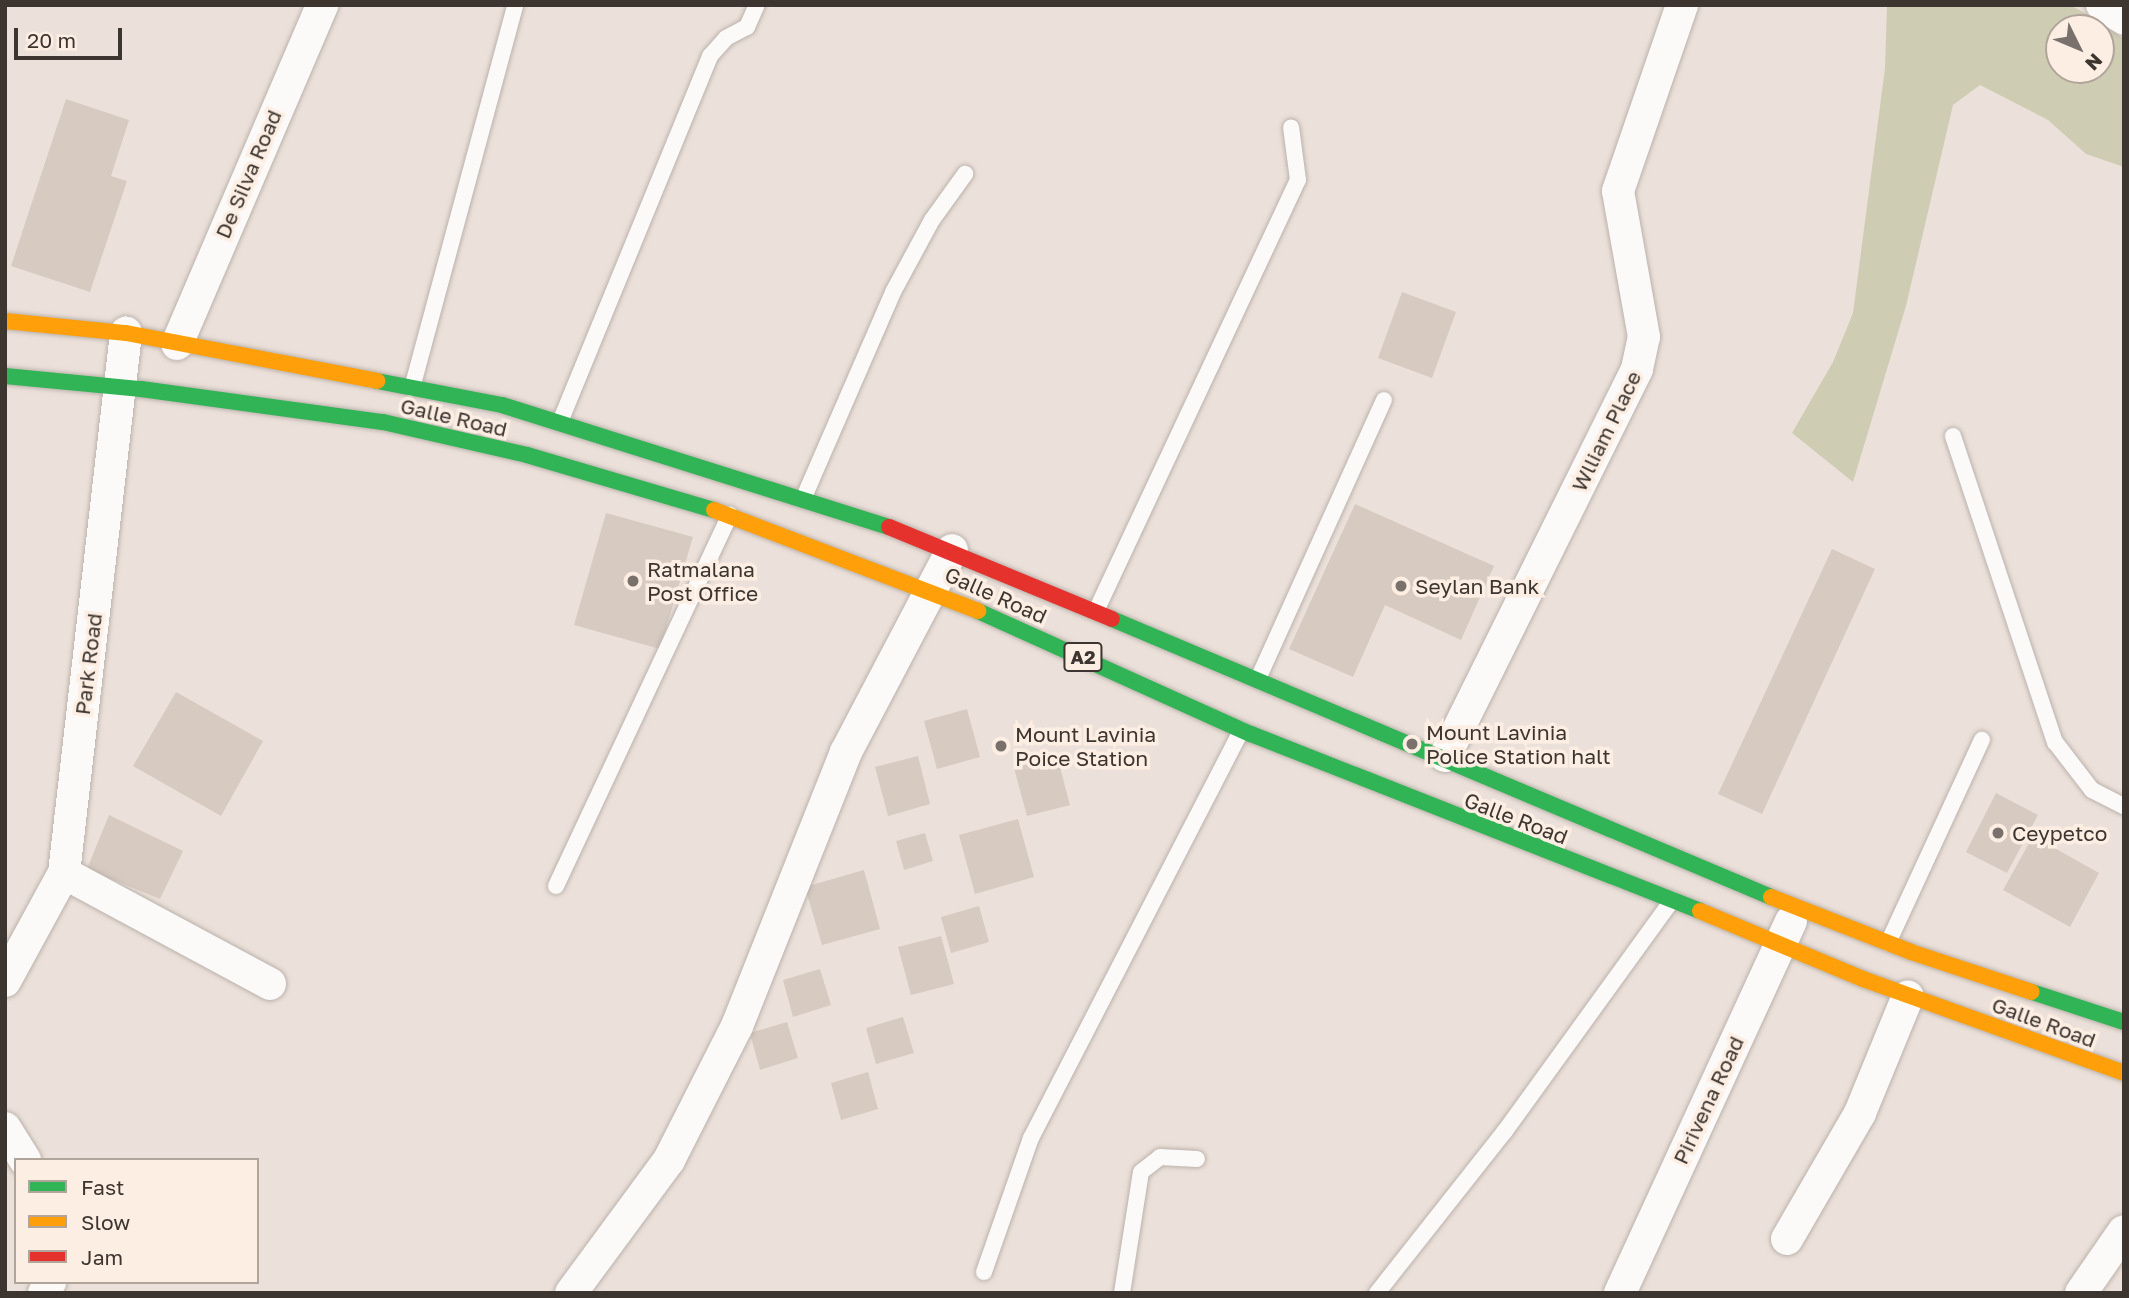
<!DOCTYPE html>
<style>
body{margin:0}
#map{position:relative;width:2129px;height:1298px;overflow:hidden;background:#ece1da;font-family:"Golos Text",sans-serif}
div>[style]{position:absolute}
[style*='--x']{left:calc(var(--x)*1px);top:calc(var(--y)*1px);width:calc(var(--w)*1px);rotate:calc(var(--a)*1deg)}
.green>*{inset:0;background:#cfccb4}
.building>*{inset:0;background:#d6cac1}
.roads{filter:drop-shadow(0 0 2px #bab2ac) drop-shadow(0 0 2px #bab2ac)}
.lane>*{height:16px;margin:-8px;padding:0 8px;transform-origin:8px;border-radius:8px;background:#fcfaf9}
.street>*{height:32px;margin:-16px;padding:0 16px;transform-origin:16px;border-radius:16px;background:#fcfaf9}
.fast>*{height:16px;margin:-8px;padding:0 8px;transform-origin:8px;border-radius:8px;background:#30b455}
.slow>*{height:16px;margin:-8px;padding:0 8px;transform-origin:8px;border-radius:8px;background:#ff9f0a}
.jam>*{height:16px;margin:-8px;padding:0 8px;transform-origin:8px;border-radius:8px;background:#e5322d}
.dots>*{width:19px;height:19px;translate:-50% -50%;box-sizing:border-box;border:4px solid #fdeee3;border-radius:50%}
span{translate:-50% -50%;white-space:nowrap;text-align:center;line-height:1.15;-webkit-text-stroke:7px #fdeee3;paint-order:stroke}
.shield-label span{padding:2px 5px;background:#fdeee3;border:2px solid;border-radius:5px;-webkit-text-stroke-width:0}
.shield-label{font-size:19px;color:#3c3530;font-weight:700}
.street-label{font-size:21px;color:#3c3530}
.poi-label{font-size:21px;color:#3c3530}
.left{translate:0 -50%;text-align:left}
.frame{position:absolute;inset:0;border:7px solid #3c3530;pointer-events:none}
.legend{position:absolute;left:14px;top:1158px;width:245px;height:126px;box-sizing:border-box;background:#fdeee3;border:2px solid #b0a49b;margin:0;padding:9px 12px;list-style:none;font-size:21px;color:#3c3530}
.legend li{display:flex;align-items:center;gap:14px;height:35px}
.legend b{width:35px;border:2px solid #b0a49b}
.north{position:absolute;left:2045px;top:14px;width:70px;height:70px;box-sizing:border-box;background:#fdeee3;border:2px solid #b0a49b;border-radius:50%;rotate:133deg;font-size:19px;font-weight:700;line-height:28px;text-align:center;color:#3c3530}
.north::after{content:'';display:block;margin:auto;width:24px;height:32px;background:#7a716c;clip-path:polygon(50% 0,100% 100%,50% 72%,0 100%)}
.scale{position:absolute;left:14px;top:28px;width:108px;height:32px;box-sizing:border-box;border:4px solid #3c3530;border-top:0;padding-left:9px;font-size:21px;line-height:24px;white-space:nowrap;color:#3c3530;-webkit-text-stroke:5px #fdeee3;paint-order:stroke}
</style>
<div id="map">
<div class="green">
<i style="clip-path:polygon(evenodd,1887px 5px,2070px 5px,2098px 20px,2124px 39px,2124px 167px,2086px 154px,2048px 120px,1980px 85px,1953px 105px,1906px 306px,1853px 482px,1792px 433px,1833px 362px,1853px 313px,1885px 68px,1887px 5px,2059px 28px,2101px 28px,2101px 70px,2059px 70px,2059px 28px)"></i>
</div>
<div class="building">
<i style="clip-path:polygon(66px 99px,129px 120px,111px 176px,127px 181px,90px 292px,11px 266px)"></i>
<i style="clip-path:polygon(1402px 292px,1456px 312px,1432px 378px,1378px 358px)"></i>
<i style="clip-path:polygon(1355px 504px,1494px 566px,1461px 640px,1385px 605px,1353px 677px,1289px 649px)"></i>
<i style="clip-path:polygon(606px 513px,693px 537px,660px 649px,574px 625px)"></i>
<i style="clip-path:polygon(1832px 549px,1875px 569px,1762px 814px,1718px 794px)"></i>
<i style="clip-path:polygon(176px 692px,263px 741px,221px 816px,133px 766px)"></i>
<i style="clip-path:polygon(967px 709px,980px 757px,937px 769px,924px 721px)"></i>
<i style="clip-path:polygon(918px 756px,930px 804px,888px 816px,875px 767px)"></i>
<i style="clip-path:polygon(1057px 756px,1070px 805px,1027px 816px,1014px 768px)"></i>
<i style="clip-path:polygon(1996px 793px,2038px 815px,2007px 873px,1966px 852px)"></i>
<i style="clip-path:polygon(109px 815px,183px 851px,160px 899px,87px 869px)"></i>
<i style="clip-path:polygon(1018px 819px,1034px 877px,975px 894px,959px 835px)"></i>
<i style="clip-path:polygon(925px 833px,933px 861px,904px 870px,896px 841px)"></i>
<i style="clip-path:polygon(2033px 836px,2099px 873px,2070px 927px,2003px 890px)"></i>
<i style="clip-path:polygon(864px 870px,880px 929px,822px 945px,805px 887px)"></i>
<i style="clip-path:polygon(979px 906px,989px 942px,951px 953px,941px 917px)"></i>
<i style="clip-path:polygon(941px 936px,954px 984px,911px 995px,898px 947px)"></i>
<i style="clip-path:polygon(820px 969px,831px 1005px,793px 1017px,783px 980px)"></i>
<i style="clip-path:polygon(903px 1017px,914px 1053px,876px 1064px,866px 1028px)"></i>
<i style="clip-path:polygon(787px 1022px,798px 1058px,760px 1070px,750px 1033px)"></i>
<i style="clip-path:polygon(868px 1072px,878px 1109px,841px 1120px,831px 1083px)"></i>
</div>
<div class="roads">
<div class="lane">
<i style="--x:412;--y:388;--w:397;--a:-74.9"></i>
<i style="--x:560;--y:422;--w:396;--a:-67.7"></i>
<i style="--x:710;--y:56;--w:24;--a:-48"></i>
<i style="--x:726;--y:38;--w:24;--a:-28"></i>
<i style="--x:747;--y:27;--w:24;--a:-66"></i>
<i style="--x:1953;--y:436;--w:323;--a:71.6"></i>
<i style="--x:2055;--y:742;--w:61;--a:52.4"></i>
<i style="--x:2092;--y:790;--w:36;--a:27"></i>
<i style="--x:804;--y:497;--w:223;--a:-66.5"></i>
<i style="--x:893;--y:292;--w:82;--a:-61.6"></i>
<i style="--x:932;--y:220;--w:57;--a:-54.3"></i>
<i style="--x:1096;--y:611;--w:476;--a:-64.9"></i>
<i style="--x:1298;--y:180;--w:53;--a:-97.5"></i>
<i style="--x:1258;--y:679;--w:306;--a:-65.7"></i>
<i style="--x:556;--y:886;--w:410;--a:-64.9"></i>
<i style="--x:1888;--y:943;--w:224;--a:-65.2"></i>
<i style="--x:984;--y:1272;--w:142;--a:-70.7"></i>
<i style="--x:1031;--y:1138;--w:459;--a:-62.7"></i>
<i style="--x:1122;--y:1293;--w:122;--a:-81.1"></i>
<i style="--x:1141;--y:1172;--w:24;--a:-38"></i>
<i style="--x:1160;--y:1157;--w:37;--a:3"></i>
<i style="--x:1377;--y:1293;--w:206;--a:-51.7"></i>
<i style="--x:1505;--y:1131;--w:285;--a:-54.1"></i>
</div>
<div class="street">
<i style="--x:2102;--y:5;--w:26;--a:32"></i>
<i style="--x:177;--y:344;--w:369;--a:-66.8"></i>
<i style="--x:1445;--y:756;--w:432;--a:-63.6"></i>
<i style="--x:1637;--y:369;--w:33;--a:-78"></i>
<i style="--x:1644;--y:337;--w:148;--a:-100.1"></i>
<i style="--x:1618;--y:191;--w:197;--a:-71"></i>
<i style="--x:64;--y:873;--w:234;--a:28.3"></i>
<i style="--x:5;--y:981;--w:123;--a:-61.4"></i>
<i style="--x:64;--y:873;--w:544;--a:-83.45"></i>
<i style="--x:5;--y:1128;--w:38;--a:58"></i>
<i style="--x:1787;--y:1239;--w:146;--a:-59.9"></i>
<i style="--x:1860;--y:1113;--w:126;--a:-67.7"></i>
<i style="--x:44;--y:1293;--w:13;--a:-61"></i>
<i style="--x:571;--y:1293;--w:165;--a:-53.6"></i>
<i style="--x:669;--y:1160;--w:150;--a:-63.1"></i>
<i style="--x:737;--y:1026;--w:295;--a:-68.3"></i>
<i style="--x:846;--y:752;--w:228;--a:-62.3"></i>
<i style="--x:1620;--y:1293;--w:409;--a:-65.3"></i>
<i style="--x:2081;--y:1293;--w:75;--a:-55.3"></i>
</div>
<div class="fast">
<i style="--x:5;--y:376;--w:137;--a:5.5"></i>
<i style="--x:141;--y:389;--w:244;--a:7.8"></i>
<i style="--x:383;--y:422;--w:148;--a:12.9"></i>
<i style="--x:527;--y:455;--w:195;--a:16.4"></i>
<i style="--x:377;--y:381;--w:127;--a:10.9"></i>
<i style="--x:502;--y:405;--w:406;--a:17.5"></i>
<i style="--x:978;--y:611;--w:299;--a:24.3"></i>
<i style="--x:1251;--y:734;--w:483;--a:21.5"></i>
<i style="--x:1112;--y:619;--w:715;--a:22.87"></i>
<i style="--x:2032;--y:992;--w:97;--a:18.1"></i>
</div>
<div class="slow">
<i style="--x:5;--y:321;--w:122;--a:5.7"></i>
<i style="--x:126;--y:333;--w:256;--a:10.8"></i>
<i style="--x:714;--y:510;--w:283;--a:20.9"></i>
<i style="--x:1771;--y:897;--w:150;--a:21.4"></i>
<i style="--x:1911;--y:952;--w:127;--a:18.3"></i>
<i style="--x:1700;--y:911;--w:177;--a:22.6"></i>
<i style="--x:1863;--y:979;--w:277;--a:19.8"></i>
</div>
<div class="jam">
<i style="--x:889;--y:527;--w:241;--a:22.4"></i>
</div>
</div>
<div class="dots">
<i style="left:633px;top:581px;background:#7a716c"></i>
<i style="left:1401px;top:586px;background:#7a716c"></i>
<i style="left:1412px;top:744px;background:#7a716c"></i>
<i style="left:1001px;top:746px;background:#7a716c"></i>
<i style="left:1998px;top:833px;background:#7a716c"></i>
</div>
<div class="shield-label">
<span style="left:1083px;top:657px">A2</span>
</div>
<div class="street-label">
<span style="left:248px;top:174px;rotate:-67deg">De Silva Road</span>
<span style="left:454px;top:417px;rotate:13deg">Galle Road</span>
<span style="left:1606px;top:431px;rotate:-64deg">Wlliam Place</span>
<span style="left:996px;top:595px;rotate:24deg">Galle Road</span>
<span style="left:88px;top:664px;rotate:-83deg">Park Road</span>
<span style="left:1516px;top:818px;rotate:21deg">Galle Road</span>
<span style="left:2044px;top:1022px;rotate:20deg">Galle Road</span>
<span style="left:1708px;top:1100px;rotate:-65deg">Pirivena Road</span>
</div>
<div class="poi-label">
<span class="left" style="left:647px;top:581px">Ratmalana<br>Post Office</span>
<span class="left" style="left:1415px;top:586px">Seylan Bank</span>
<span class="left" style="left:1426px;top:744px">Mount Lavinia<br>Police Station halt</span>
<span class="left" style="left:1015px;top:746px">Mount Lavinia<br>Poice Station</span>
<span class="left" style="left:2012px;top:833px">Ceypetco</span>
</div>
<div class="frame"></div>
<ul class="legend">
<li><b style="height:9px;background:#30b455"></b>Fast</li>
<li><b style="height:9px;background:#ff9f0a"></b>Slow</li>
<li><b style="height:9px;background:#e5322d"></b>Jam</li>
</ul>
<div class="north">N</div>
<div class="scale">20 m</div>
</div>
